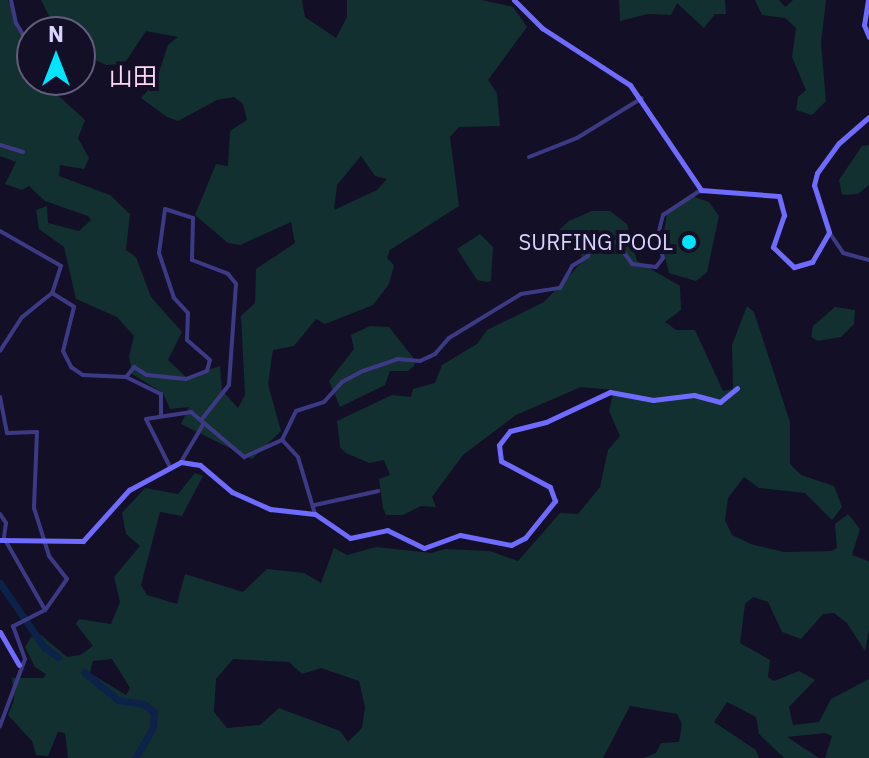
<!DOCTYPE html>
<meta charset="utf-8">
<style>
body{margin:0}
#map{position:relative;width:869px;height:758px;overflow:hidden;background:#130f26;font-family:"IBM Plex Sans","Noto Sans JP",sans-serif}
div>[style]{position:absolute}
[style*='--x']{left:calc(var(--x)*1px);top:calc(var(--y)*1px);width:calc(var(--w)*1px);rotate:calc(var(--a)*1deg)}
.green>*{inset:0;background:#12302f}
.river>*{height:7px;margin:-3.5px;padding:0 3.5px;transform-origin:3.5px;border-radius:3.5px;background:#0c2248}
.street>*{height:4px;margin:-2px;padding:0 2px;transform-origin:2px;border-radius:2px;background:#3d3a85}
.secondary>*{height:5px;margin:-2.5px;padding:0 2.5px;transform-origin:2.5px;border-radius:2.5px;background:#6f6bff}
.dots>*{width:22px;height:22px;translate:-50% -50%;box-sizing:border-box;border:4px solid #130f26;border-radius:50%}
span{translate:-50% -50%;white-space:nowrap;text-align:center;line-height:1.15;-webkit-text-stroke:8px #130f26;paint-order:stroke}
.poi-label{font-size:22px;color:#d9d4ff}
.right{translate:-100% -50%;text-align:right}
.neighbourhood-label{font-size:24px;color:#ffd6f0}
.north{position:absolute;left:16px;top:16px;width:80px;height:80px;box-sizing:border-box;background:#130f26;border:2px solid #625e7d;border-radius:50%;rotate:0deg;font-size:22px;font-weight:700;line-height:32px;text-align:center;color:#d9d4ff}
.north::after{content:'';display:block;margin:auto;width:28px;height:36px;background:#00e5ff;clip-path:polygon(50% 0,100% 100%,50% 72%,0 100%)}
</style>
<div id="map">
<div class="green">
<i style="clip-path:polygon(evenodd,0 0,8px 0,27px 46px,23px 71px,31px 85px,60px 97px,85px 120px,78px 138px,89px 158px,84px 169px,60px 165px,59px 176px,110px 195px,130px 214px,126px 250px,136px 257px,151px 297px,182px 332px,168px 360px,186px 377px,220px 366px,222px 390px,238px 408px,245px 395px,241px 316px,255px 303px,256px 269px,295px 243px,291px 222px,240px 245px,228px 243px,195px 215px,216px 164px,228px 166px,230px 131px,247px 120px,243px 104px,234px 97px,217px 100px,178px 121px,167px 117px,141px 98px,156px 81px,168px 45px,178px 37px,146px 31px,124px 64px,106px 65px,80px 53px,80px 32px,57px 32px,41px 0,302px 0,305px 17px,336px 38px,347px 17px,347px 0,482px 0,513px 7px,527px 27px,488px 80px,497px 93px,500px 126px,459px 127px,450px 137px,459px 206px,390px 250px,387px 258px,394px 265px,389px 284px,373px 305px,325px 324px,316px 319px,294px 346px,273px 350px,268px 384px,281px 431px,252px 459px,181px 424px,189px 407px,170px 409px,163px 393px,132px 374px,129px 356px,134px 336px,117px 317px,76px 299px,64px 247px,39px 229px,36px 210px,47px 206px,48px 223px,79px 231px,91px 220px,88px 216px,45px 201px,29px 186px,22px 190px,5px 184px,16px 162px,0 156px,0 0,361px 156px,375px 176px,387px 179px,377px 190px,334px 210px,337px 185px,361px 156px)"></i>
<i style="clip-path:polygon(619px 0,725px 0,726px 14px,715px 14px,704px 28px,677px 3px,671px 15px,648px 14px,620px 21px)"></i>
<i style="clip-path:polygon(755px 0,779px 0,785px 7px,793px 0,826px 0,821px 43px,826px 101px,812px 115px,796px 110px,798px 97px,806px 90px,792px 57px,796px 28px,785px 18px,762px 15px)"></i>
<i style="clip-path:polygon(869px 145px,869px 185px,858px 194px,842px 195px,839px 180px,862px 146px)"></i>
<i style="clip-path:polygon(694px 197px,709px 202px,719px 216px,707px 272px,696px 281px,669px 273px,662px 245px,667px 214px)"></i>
<i style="clip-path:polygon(evenodd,592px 211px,610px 211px,627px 224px,637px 261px,680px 286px,681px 310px,665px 322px,676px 330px,695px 330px,723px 391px,733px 389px,732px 345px,747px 306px,754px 312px,790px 422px,790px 464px,801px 475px,834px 486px,842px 507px,832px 520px,805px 493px,759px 488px,744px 477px,728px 498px,725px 520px,732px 535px,751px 544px,784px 552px,831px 551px,837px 548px,835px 524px,848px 514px,860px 529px,852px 555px,869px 561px,869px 629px,865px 651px,847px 623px,834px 613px,823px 614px,801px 639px,782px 632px,768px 602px,753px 597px,745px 604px,740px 643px,770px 660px,768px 677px,774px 681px,799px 671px,815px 680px,789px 707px,793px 725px,819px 722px,831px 699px,869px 679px,869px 758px,825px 758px,832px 736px,825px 733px,787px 737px,819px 758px,784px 758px,759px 734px,756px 717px,727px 702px,714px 722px,756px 750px,759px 758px,644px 758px,656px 753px,661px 743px,679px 742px,682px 724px,677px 714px,630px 706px,603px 758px,68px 758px,65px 733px,58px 732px,48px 756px,36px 755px,32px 741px,8px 715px,14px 700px,12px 678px,43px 678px,46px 674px,35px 667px,25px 647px,31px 637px,41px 635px,67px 657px,80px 655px,93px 646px,76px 624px,79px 619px,111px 624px,120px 602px,114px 577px,140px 546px,126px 534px,122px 513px,145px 488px,178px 494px,195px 473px,203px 476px,182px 516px,160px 512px,141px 585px,147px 595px,177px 604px,185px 574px,243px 592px,267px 569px,304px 573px,321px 583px,334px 548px,347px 555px,376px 547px,431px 553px,445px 549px,490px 551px,518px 561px,560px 513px,578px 514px,600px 487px,608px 450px,620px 436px,609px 411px,614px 390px,581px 387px,516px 415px,463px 455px,432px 497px,436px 507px,421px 506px,403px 515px,386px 515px,383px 508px,379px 479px,390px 475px,384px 460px,369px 463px,346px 453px,340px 447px,337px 421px,392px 395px,411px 397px,413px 389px,435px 383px,442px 365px,477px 344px,487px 330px,544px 302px,582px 262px,581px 250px,554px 247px,550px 238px,569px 221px,592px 211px,112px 659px,130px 688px,126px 695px,90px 673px,93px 661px,112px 659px,592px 211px,233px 659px,289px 662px,302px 674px,321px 668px,359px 681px,365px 707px,362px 728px,348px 742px,340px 731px,279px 708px,260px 725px,227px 728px,214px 712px,216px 679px,233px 659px)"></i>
<i style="clip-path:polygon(480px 234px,493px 247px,491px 281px,487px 282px,477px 280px,457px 249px)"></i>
<i style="clip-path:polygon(835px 307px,855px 310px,854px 324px,841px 337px,818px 341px,811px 337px,813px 326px)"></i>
<i style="clip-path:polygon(370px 326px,389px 327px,415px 360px,414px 366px,408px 371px,390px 371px,385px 385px,340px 407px,329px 381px,354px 349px,351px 335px)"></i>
</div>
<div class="river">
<i style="--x:0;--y:583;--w:78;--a:55.5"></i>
<i style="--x:44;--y:647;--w:17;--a:36"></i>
<i style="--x:84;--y:672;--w:44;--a:39.5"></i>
<i style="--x:118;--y:700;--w:26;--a:9"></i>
<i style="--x:144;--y:704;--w:13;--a:39"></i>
<i style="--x:154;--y:712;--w:16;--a:94"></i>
<i style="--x:153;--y:728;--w:35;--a:121"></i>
</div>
<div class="street">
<i style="--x:11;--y:0;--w:24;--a:78"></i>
<i style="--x:16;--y:23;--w:26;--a:59"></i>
<i style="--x:0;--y:145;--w:24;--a:17"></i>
<i style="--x:529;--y:157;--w:52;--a:-21.6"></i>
<i style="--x:577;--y:138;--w:76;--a:-31.6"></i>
<i style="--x:0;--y:231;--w:70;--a:29.8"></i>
<i style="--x:61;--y:266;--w:28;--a:108"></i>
<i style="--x:52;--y:293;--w:38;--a:141"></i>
<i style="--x:22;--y:317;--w:40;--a:122.9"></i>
<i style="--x:829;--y:232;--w:25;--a:56"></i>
<i style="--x:843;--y:253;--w:27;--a:15"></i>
<i style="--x:52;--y:293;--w:26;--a:32"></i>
<i style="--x:74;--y:307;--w:45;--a:104"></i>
<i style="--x:63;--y:351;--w:18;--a:63"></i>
<i style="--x:71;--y:367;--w:14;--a:34"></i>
<i style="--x:83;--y:375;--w:43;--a:2.7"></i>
<i style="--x:126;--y:377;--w:13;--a:-51"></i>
<i style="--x:134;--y:367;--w:15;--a:32"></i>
<i style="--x:147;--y:375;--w:39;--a:6"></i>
<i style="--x:186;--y:379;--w:22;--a:-21"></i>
<i style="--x:207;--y:371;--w:11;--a:-75"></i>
<i style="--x:210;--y:360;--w:30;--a:-139"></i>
<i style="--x:187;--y:340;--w:27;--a:-88"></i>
<i style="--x:188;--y:313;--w:21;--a:-133"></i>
<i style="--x:174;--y:298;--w:47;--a:-108.4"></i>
<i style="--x:159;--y:253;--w:44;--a:-82.2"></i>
<i style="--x:165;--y:209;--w:29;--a:18"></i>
<i style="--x:193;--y:218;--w:42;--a:91.4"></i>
<i style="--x:192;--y:260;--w:39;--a:21"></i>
<i style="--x:228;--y:274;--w:13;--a:51"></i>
<i style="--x:236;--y:284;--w:101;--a:94"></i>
<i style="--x:229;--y:385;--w:43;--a:128.5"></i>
<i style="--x:126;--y:377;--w:39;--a:26"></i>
<i style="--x:161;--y:394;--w:22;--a:90"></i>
<i style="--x:0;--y:397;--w:37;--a:79"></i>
<i style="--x:7;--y:433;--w:30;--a:-2"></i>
<i style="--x:37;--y:432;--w:76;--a:92.3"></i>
<i style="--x:34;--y:508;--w:50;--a:72.6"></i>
<i style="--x:49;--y:556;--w:29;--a:52"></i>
<i style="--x:67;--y:579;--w:38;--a:125"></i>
<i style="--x:45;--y:610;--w:36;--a:153"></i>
<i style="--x:13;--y:626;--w:35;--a:70"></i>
<i style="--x:25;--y:659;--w:72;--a:110.5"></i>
<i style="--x:181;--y:462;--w:45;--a:-59.5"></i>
<i style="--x:169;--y:465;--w:51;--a:-116.6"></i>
<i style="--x:146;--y:419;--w:46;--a:-8.8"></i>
<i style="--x:191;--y:412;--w:70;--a:40.3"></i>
<i style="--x:244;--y:457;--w:42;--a:-24.1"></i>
<i style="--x:315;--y:505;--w:65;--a:-12.5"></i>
<i style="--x:0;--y:514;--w:11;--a:56"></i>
<i style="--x:6;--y:523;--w:15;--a:98"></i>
<i style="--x:4;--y:538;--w:83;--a:60.3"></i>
<i style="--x:315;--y:514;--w:59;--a:-106.6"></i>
<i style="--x:298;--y:457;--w:23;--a:-133"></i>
<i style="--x:282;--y:440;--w:32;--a:-64"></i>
<i style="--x:296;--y:411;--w:29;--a:-18"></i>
<i style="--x:324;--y:402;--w:27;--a:-48"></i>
<i style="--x:342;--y:382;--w:24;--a:-28"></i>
<i style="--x:363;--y:371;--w:36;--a:-19"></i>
<i style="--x:397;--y:359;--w:23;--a:5"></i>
<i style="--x:420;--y:361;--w:17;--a:-25"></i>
<i style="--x:435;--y:354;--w:21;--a:-49"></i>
<i style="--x:449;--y:338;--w:84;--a:-31.4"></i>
<i style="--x:521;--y:294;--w:39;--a:-9"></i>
<i style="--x:560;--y:288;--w:25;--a:-61"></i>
<i style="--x:572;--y:266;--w:19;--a:-32"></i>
<i style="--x:588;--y:256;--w:21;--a:-76"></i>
<i style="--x:593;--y:236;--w:25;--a:16"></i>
<i style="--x:617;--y:243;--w:26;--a:54"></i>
<i style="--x:632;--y:264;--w:24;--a:7"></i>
<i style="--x:656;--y:267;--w:11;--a:-52"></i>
<i style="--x:663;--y:258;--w:24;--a:-102"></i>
<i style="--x:658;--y:235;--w:21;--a:-76"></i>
<i style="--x:663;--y:215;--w:45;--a:-33.3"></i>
</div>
<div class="secondary">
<i style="--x:514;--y:0;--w:40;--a:45"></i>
<i style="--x:542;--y:28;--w:105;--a:32.9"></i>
<i style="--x:630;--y:85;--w:127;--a:55.9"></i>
<i style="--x:701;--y:190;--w:78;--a:4.4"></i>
<i style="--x:779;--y:196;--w:20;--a:75"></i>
<i style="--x:784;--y:215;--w:34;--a:109"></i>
<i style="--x:773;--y:247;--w:29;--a:44"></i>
<i style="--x:794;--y:267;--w:19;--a:-16"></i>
<i style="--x:812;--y:262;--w:34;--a:-60"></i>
<i style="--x:829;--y:232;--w:49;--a:-107.7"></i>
<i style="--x:814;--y:185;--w:12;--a:-76"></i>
<i style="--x:817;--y:173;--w:37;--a:-54"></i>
<i style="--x:839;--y:143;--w:40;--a:-41"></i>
<i style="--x:868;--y:0;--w:25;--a:99"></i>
<i style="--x:864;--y:25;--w:13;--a:67"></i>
<i style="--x:0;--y:540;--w:83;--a:0.7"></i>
<i style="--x:83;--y:541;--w:69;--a:-48"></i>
<i style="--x:129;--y:490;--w:59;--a:-28.3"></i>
<i style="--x:181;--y:462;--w:19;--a:9"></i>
<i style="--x:200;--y:465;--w:42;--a:40.2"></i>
<i style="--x:232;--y:492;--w:42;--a:24.1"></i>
<i style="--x:270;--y:509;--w:45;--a:6.3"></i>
<i style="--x:315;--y:514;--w:42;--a:34.4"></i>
<i style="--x:350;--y:538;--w:38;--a:-12"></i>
<i style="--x:387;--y:530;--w:41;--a:25.9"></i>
<i style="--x:424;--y:548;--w:38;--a:-20"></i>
<i style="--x:460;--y:535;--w:52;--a:11.1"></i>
<i style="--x:511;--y:545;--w:16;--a:-27"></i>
<i style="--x:525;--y:538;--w:48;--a:-51"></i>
<i style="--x:555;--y:501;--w:15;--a:-110"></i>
<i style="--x:550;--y:487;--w:55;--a:-152"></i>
<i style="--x:501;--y:461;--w:16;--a:-97"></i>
<i style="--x:499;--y:445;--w:18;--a:-52"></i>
<i style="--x:510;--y:431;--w:37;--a:-14"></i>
<i style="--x:546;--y:422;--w:71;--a:-25.1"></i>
<i style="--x:610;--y:392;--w:44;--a:10.5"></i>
<i style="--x:653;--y:400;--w:41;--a:-7"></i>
<i style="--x:694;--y:395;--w:27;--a:15"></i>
<i style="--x:720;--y:402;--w:22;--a:-39"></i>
<i style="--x:0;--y:632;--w:38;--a:60"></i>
</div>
<div class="dots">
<i style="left:689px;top:242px;background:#00e5ff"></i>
</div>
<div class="poi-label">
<span class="right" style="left:673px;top:242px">SURFING POOL</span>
</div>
<div class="neighbourhood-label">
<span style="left:133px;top:77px">山田</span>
</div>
<div class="north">N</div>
</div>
